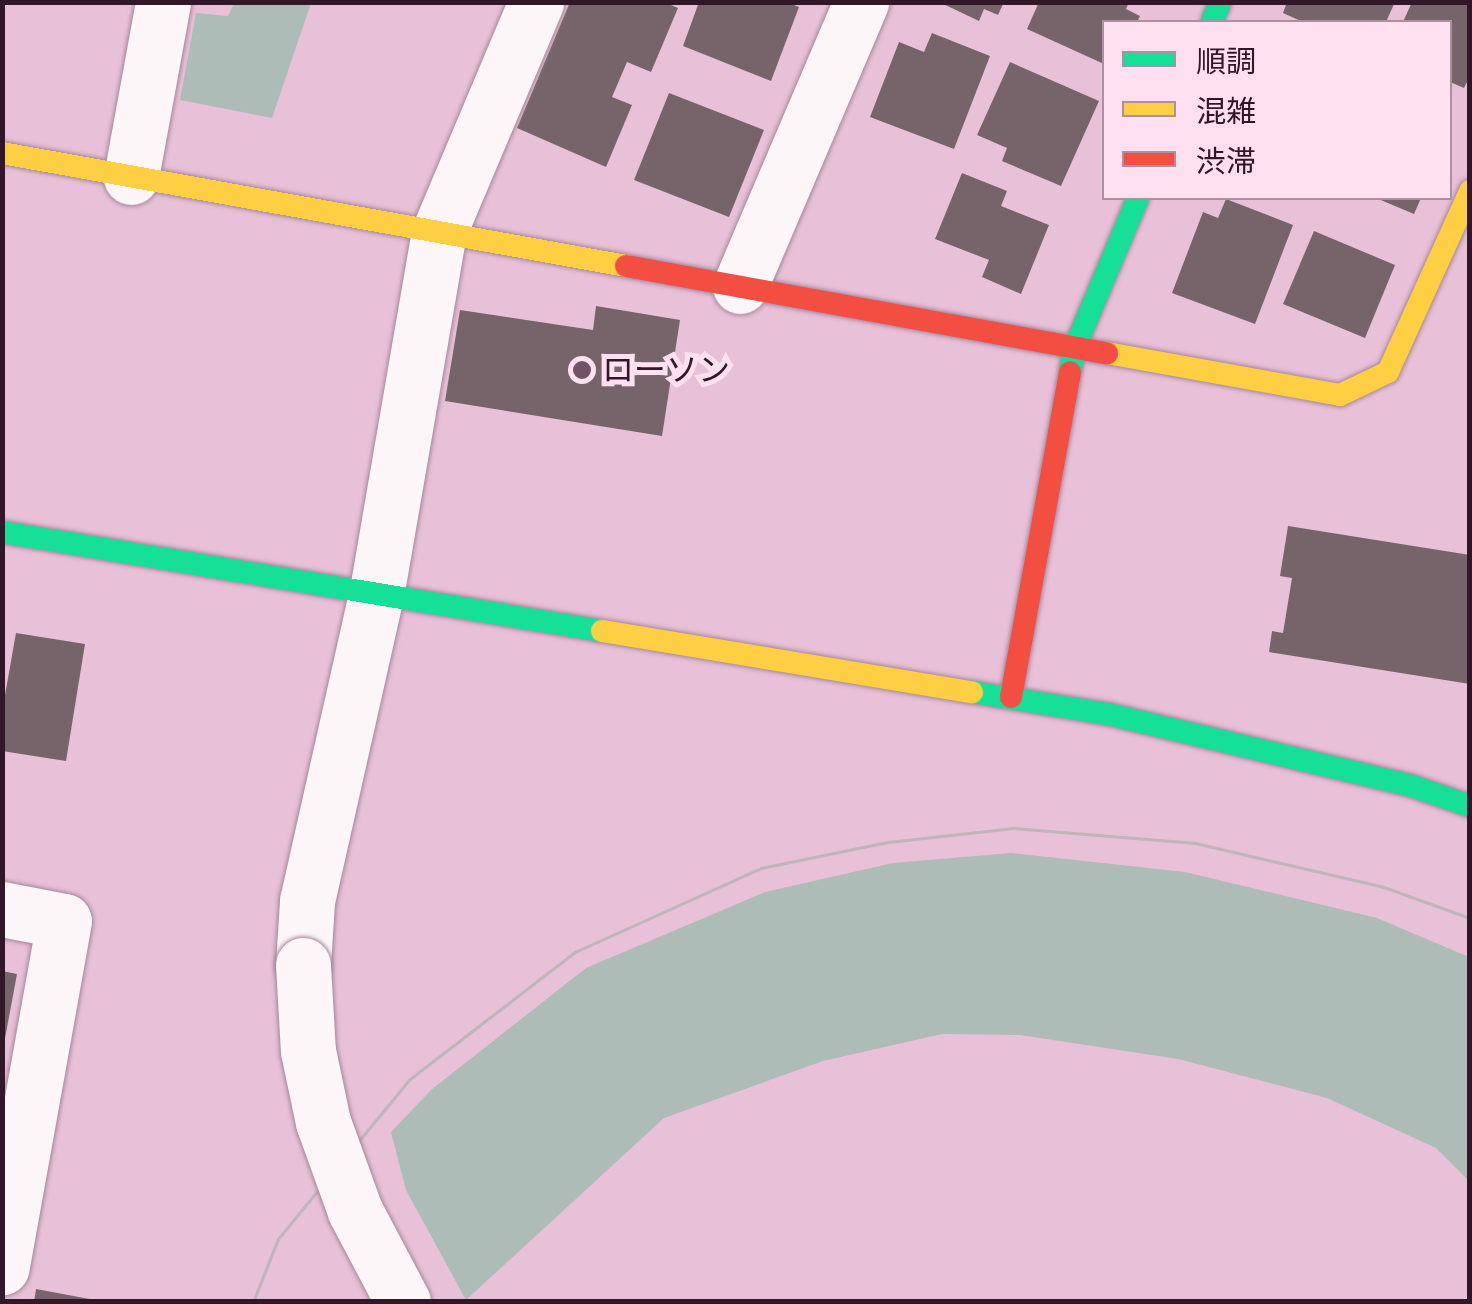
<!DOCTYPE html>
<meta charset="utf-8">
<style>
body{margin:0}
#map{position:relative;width:1472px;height:1304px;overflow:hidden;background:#e8c0d8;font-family:"DM Sans","Noto Sans JP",sans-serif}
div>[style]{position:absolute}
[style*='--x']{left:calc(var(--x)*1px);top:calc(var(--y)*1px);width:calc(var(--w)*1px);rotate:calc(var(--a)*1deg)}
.green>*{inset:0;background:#aebcb7}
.building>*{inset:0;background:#77646a}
.roads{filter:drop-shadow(0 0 2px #a58799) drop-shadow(0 0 2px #a58799)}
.street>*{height:55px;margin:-27.5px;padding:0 27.5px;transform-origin:27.5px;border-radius:27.5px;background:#fcf6f9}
.fast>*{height:22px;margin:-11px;padding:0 11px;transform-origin:11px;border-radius:11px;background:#16e098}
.slow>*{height:22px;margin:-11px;padding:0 11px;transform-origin:11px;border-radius:11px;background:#ffcf43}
.jam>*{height:22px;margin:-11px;padding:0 11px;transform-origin:11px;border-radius:11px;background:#f24e42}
.tram>*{height:2.5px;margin:-1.25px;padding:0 1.25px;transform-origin:1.25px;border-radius:1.25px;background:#bfb5bb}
.bridges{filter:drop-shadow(0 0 2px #a58799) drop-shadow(0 0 2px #a58799)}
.street-bridge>*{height:55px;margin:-27.5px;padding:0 27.5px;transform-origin:27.5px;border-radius:27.5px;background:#fcf6f9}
.dots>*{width:28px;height:28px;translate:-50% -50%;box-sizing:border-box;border:5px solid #fee0f1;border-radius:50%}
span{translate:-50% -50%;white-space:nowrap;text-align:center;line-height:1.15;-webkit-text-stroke:10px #fee0f1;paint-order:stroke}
.poi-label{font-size:32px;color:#311728}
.left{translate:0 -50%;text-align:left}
.frame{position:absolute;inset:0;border:5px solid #311728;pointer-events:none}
.legend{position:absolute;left:1102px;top:20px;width:350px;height:180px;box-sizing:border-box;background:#fee0f1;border:2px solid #ac90a1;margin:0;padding:12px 18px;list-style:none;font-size:30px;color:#311728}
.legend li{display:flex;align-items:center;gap:20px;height:50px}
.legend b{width:50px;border:2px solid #ac90a1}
</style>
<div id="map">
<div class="green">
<i style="clip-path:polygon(234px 3px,311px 3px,272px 118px,180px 100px,196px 13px,228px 16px)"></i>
<i style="clip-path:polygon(1011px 853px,1185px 872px,1377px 918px,1469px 957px,1469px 1181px,1436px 1148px,1327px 1098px,1178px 1059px,1020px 1035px,942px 1034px,823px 1061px,664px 1118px,466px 1300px,406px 1190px,391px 1132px,431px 1090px,586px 968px,765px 892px,893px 863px)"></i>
</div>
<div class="building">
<i style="clip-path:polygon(570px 2px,664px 2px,678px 8px,651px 72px,627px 62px,612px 97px,632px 105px,606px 167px,517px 128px)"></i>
<i style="clip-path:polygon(699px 2px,786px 2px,799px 7px,771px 81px,683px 46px)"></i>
<i style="clip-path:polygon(939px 2px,1004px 2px,998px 15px,984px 9px,979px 21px)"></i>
<i style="clip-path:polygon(1039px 2px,1129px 2px,1126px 9px,1140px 16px,1137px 22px,1104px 22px,1104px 64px,1027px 29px)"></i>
<i style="clip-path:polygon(1287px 2px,1395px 2px,1386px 22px,1303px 22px,1283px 13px)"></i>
<i style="clip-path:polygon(1412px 2px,1470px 2px,1470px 76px,1464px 88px,1450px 82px,1450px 22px,1403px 22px)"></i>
<i style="clip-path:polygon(932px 33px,990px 56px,954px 149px,870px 117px,899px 42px,924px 52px)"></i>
<i style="clip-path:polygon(1010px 62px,1099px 101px,1061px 186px,1002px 161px,1007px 148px,977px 135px)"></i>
<i style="clip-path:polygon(669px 93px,764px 130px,729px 217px,634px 180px)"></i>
<i style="clip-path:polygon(962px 173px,1007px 191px,1001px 206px,1049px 225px,1021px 294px,982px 277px,989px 260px,935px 239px)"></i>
<i style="clip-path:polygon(1376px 198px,1421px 198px,1414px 214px)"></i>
<i style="clip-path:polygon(1226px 199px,1293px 225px,1255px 324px,1172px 293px,1203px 212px,1218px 218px)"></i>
<i style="clip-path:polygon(1314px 231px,1395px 265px,1365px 338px,1283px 304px)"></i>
<i style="clip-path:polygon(596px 306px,680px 320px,662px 436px,445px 401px,460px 310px,593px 330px)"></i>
<i style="clip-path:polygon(1288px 526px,1470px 555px,1470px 684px,1269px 652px,1272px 631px,1283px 633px,1292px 578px,1280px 576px)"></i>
<i style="clip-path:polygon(16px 633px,85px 644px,66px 761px,2px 751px,2px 712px)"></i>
<i style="clip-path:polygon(2px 971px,17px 974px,4px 1044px,2px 1044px)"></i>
<i style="clip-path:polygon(36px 1289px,95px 1300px,95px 1302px,34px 1302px)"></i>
</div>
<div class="roads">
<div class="street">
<i style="--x:131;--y:177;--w:178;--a:-79.6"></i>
<i style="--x:740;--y:286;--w:309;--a:-66.9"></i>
<i style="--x:2;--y:909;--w:63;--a:11"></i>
<i style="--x:64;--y:921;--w:352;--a:100.2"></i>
<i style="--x:303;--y:965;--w:64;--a:-86.4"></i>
<i style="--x:307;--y:901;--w:313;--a:-77.3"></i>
<i style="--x:376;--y:596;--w:369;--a:-80.2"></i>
<i style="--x:439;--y:232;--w:250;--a:-67.1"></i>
</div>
<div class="fast">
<i style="--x:1212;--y:22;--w:22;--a:-68"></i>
<i style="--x:1070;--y:372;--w:25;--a:-79"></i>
<i style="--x:1075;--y:347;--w:162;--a:-67.1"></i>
<i style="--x:2;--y:532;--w:608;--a:9.37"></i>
<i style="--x:972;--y:692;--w:138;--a:9.2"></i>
<i style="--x:1108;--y:714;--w:312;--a:13.3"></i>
<i style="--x:1412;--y:786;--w:61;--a:19"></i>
</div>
<div class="slow">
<i style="--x:2;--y:153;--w:634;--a:10.26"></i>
<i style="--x:1107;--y:353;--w:237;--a:10.2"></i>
<i style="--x:1340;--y:395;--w:53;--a:-25.6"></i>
<i style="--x:1388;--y:372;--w:199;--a:-65.6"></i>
<i style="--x:602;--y:631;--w:375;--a:9.4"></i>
</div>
<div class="jam">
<i style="--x:626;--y:266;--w:489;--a:10.3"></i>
<i style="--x:1011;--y:697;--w:330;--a:-79.7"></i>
</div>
</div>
<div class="tram">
<i style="--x:253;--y:1302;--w:68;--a:-68.4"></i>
<i style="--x:278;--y:1239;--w:207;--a:-50.5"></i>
<i style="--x:410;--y:1079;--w:208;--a:-37.6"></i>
<i style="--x:575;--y:952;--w:204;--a:-24.3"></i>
<i style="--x:761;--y:868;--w:130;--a:-11.6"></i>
<i style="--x:888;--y:842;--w:126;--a:-6.4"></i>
<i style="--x:1013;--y:828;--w:183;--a:4.7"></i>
<i style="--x:1195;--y:843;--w:194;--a:13.1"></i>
<i style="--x:1384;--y:887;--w:91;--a:19.8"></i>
</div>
<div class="bridges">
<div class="street-bridge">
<i style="--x:303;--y:965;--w:86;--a:86.7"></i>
<i style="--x:308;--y:1051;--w:73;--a:78.1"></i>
<i style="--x:323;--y:1122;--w:95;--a:70.2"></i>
<i style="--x:355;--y:1211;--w:103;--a:62.2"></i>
</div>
</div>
<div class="dots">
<i style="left:582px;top:370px;background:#715266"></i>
</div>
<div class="poi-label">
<span class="left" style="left:602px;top:370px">ローソン</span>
</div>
<div class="frame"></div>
<ul class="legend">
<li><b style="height:12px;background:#16e098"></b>順調</li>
<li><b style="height:12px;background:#ffcf43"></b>混雑</li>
<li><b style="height:12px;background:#f24e42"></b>渋滞</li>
</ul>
</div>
